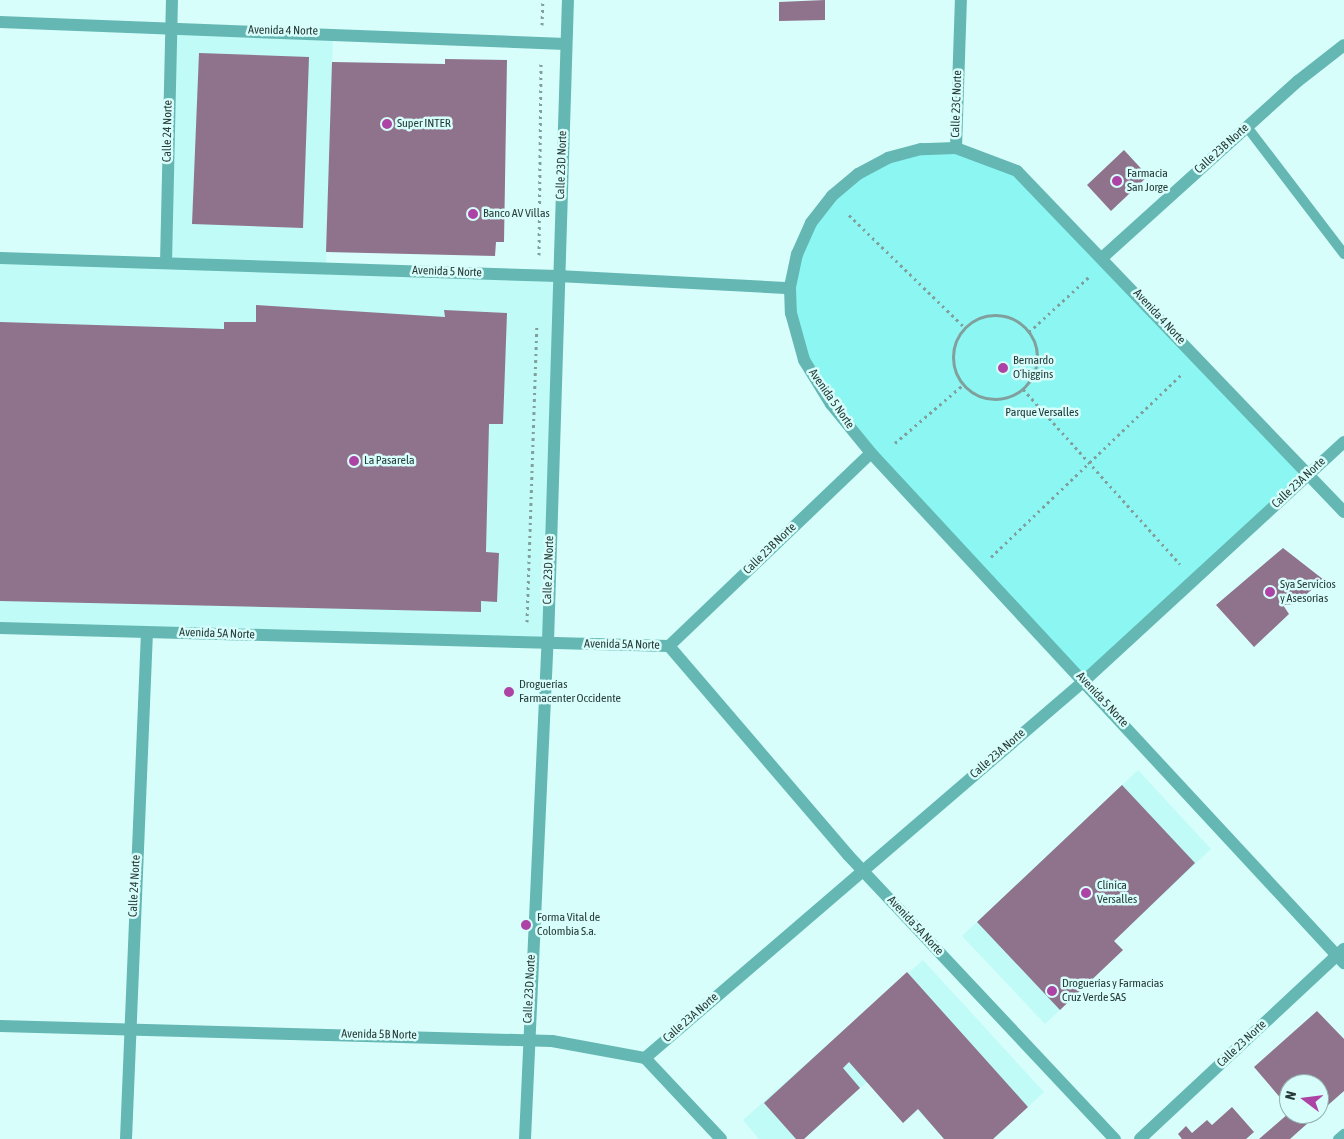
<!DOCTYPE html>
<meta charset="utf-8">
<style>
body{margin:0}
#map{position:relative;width:1344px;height:1139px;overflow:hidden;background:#d7fefb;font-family:"Asap Condensed",sans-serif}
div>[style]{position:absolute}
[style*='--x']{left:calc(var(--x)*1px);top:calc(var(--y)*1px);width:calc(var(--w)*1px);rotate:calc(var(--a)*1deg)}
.built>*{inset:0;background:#c0fbf7}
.green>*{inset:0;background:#8cf7f2}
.building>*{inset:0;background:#8f738c}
.path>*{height:3px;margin-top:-1.5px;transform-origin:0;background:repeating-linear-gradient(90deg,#819f9c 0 2.5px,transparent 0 6.5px)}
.path>.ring{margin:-1.5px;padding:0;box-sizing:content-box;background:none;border:3px solid #819f9c;border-radius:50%}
.service>*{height:10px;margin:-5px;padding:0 5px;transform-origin:5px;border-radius:5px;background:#65b7b3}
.minor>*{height:12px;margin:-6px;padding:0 6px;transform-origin:6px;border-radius:6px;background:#65b7b3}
.tertiary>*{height:12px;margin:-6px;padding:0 6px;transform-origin:6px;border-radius:6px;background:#65b7b3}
.dots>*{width:14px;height:14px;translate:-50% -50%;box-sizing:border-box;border:2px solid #d7fefb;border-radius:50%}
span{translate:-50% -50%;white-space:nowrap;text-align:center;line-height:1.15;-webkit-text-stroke:5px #d7fefb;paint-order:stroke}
.street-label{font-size:12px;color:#283c3a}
.poi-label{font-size:12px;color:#283c3a}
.left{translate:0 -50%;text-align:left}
.park-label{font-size:12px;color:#193130}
.north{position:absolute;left:1279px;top:1074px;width:50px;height:50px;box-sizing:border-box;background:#d7fefb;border:1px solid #91b0ae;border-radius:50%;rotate:285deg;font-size:14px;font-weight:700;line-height:20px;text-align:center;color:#283c3a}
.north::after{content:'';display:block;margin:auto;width:18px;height:22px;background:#ad44a5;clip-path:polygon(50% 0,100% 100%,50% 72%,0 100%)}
</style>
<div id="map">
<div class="built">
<i style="clip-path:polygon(170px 30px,333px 32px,326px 268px,558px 276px,548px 642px,0 628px,0 258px,166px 263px)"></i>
<i style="clip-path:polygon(1138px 770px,1211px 849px,1114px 941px,1123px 950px,1045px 1024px,962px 936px)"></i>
<i style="clip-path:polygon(923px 960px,1044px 1092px,993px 1139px,944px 1139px,918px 1110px,903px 1123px,867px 1082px,804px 1139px,759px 1139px,743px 1120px)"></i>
</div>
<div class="green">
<i style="clip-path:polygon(956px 148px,1017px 171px,1308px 474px,1084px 681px,871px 453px,804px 360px,791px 313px,797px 254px,832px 196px,888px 158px)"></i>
</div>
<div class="building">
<i style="clip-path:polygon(825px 0,825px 20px,779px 21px,779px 2px)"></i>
<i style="clip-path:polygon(199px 53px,309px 57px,303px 228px,192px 224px)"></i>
<i style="clip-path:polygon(445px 59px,507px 60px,504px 242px,496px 242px,495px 256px,326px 252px,332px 62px,445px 64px)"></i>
<i style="clip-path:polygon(1124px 150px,1148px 176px,1111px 211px,1087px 185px)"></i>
<i style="clip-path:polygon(256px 305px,445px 317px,444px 310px,507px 313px,503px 424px,489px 424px,486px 552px,499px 553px,497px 602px,481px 601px,481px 612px,0 601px,0 322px,224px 329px,224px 322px,256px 322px)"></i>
<i style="clip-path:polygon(1283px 548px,1324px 580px,1294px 604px,1283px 605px,1289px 614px,1254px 647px,1216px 605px)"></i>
<i style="clip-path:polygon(1122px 785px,1195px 863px,1114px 941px,1123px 950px,1060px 1010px,977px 922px)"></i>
<i style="clip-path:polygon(907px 972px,1028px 1107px,993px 1139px,944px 1139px,918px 1109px,903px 1123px,849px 1062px,843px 1068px,860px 1088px,804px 1139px,796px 1139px,764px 1103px)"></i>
<i style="clip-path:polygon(1317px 1011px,1344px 1039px,1344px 1091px,1319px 1113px,1319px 1084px,1289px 1084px,1289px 1108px,1254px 1067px)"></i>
<i style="clip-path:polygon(1232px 1107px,1254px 1132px,1246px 1139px,1182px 1139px,1178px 1134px,1186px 1126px,1192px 1133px,1207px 1120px,1212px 1125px)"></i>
<i style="clip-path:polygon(1289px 1113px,1318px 1114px,1290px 1139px,1259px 1139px)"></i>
</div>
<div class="path">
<i style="--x:542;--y:25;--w:25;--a:-88"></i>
<i style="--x:849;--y:215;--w:162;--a:44.2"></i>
<i style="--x:539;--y:255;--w:194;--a:-89.4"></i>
<i class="ring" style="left:953px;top:315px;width:81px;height:81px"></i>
<i style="--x:1029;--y:332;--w:83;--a:-42.6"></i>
<i style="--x:1023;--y:389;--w:235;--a:48.1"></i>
<i style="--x:895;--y:443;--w:89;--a:-40.5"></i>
<i style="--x:991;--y:557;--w:263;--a:-43.8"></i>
<i style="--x:527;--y:622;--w:297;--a:-88.1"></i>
</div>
<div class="service">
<i style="--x:1247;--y:127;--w:160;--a:52.6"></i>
<i style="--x:1338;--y:1139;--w:8;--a:-40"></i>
</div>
<div class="minor">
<i style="--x:0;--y:22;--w:566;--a:2.23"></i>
<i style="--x:1103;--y:257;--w:263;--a:-42.1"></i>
<i style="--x:1298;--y:81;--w:58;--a:-38"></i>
<i style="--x:0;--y:258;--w:558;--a:1.85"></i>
<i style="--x:558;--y:276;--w:232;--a:3"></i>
<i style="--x:166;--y:263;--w:263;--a:-88.7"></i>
<i style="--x:0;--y:628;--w:669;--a:1.54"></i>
<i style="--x:669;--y:646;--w:275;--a:49.4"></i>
<i style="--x:848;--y:855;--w:390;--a:46.8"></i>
<i style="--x:669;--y:646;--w:279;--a:-43.7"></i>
<i style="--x:0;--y:1026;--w:552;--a:1.56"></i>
<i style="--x:552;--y:1041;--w:95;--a:10.4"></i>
<i style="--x:645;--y:1058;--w:111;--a:46.8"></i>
<i style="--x:645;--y:1058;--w:579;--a:-40.65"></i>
<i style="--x:1084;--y:681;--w:353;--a:-42.6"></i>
<i style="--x:126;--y:1139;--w:507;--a:-87.63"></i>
<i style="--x:1140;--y:1139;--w:279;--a:-43"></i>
</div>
<div class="tertiary">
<i style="--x:956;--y:148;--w:148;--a:-88.1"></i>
<i style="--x:1344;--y:512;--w:472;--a:-133.8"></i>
<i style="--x:1017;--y:171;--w:65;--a:-159.3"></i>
<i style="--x:956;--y:148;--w:35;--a:178"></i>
<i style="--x:921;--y:149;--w:34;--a:165"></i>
<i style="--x:888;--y:158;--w:34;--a:152"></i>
<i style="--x:858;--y:174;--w:34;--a:140"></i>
<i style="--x:832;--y:196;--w:34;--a:128"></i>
<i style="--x:811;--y:223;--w:34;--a:114"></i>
<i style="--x:797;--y:254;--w:35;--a:102"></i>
<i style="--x:790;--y:288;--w:25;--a:88"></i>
<i style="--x:791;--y:313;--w:49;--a:74.5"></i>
<i style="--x:804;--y:360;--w:52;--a:58.5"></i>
<i style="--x:831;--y:404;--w:63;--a:50.8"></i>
<i style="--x:871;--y:453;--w:696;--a:47.16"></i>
<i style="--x:525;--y:1139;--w:498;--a:-87.4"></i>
<i style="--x:548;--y:642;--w:642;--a:-88.22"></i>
</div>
<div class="dots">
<i style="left:387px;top:124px;background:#ad44a5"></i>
<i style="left:1117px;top:181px;background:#ad44a5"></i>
<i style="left:473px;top:214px;background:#ad44a5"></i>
<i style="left:1003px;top:368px;background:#ad44a5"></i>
<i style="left:354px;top:461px;background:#ad44a5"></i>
<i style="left:1270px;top:592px;background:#ad44a5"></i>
<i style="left:509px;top:692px;background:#ad44a5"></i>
<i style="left:1086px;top:893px;background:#ad44a5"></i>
<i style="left:526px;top:925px;background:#ad44a5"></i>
<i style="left:1052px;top:991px;background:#ad44a5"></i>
</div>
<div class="street-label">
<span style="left:283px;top:31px;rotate:1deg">Avenida 4 Norte</span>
<span style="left:957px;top:104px;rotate:-88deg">Calle 23C Norte</span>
<span style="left:168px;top:131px;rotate:-89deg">Calle 24 Norte</span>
<span style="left:1222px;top:149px;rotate:-42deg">Calle 23B Norte</span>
<span style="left:562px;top:165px;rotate:-88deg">Calle 23D Norte</span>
<span style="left:447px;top:272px;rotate:2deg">Avenida 5 Norte</span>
<span style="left:1159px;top:317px;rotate:47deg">Avenida 4 Norte</span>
<span style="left:831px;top:399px;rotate:55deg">Avenida 5 Norte</span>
<span style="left:1299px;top:483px;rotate:-43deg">Calle 23A Norte</span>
<span style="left:770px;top:549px;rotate:-44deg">Calle 23B Norte</span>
<span style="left:549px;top:570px;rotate:-88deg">Calle 23D Norte</span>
<span style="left:217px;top:634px;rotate:2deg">Avenida 5A Norte</span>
<span style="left:622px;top:645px;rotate:1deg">Avenida 5A Norte</span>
<span style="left:1102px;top:700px;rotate:47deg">Avenida 5 Norte</span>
<span style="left:998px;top:754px;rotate:-41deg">Calle 23A Norte</span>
<span style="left:135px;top:886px;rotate:-87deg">Calle 24 Norte</span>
<span style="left:915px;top:926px;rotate:47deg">Avenida 5A Norte</span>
<span style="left:530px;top:989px;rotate:-87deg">Calle 23D Norte</span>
<span style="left:691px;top:1018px;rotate:-41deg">Calle 23A Norte</span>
<span style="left:379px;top:1035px;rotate:1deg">Avenida 5B Norte</span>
<span style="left:1242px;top:1044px;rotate:-43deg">Calle 23 Norte</span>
</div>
<div class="poi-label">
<span class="left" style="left:397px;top:124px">Super INTER</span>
<span class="left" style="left:1127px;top:181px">Farmacia<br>San Jorge</span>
<span class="left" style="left:483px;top:214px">Banco AV Villas</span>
<span class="left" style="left:1013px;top:368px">Bernardo<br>O´higgins</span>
<span class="left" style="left:364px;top:461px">La Pasarela</span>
<span class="left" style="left:1280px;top:592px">Sya Servicios<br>y Asesorías</span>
<span class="left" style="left:519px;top:692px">Droguerías<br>Farmacenter Occidente</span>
<span class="left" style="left:1097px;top:893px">Clínica<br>Versalles</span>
<span class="left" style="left:537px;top:925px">Forma Vital de<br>Colombia S.a.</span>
<span class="left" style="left:1062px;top:991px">Droguerías y Farmacias<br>Cruz Verde SAS</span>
</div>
<div class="park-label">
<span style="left:1042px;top:413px">Parque Versalles</span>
</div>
<div class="north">N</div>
</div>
